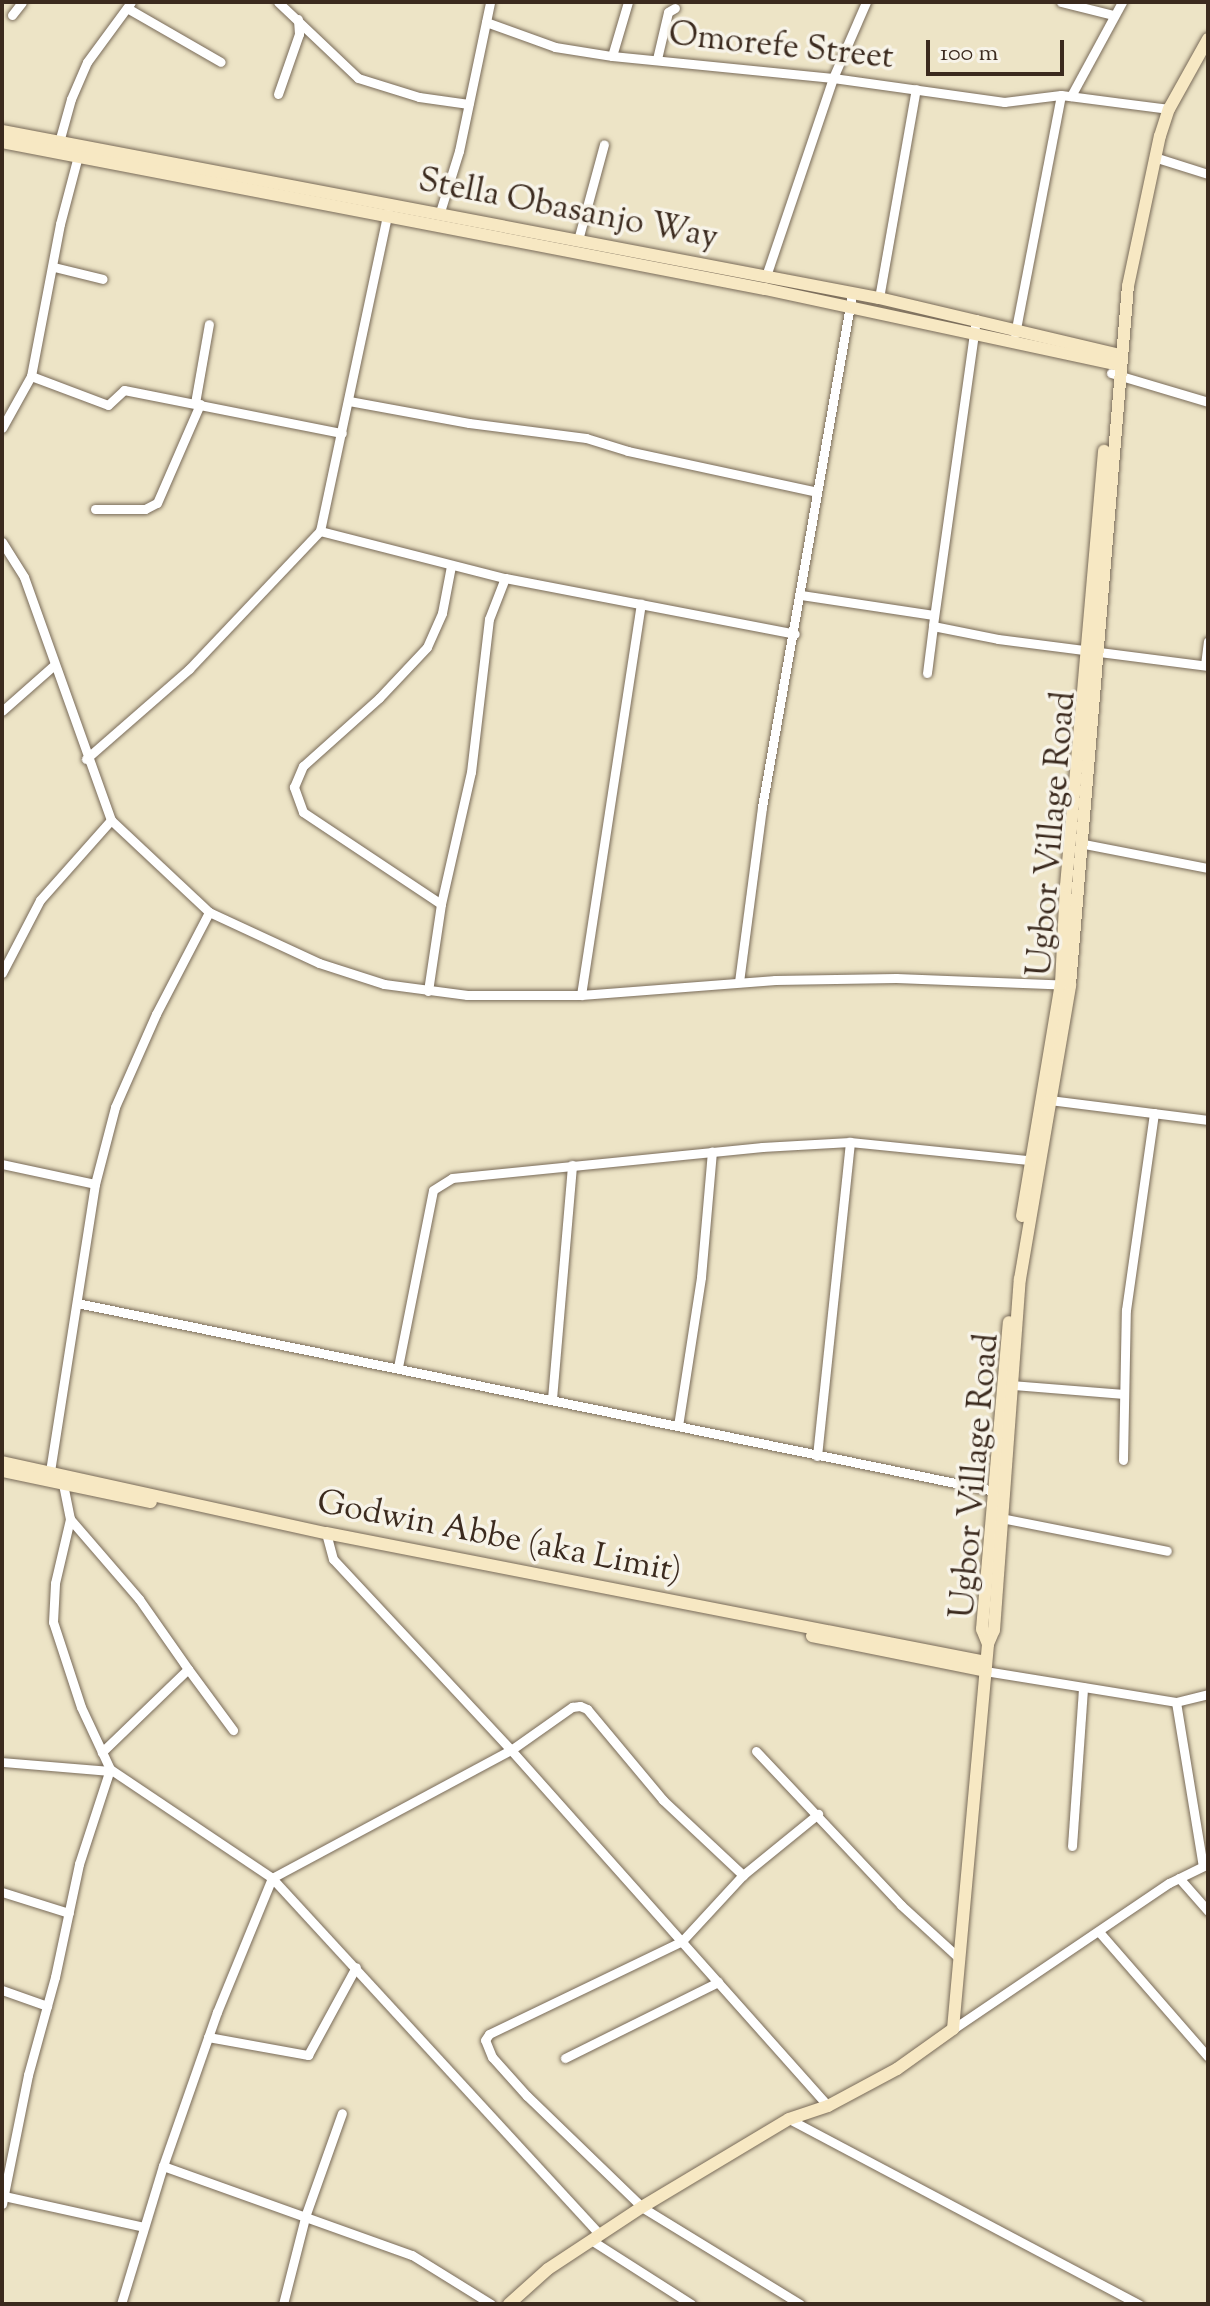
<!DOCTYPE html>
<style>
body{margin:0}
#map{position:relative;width:1210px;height:2306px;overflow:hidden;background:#ede4c6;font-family:"Sorts Mill Goudy",serif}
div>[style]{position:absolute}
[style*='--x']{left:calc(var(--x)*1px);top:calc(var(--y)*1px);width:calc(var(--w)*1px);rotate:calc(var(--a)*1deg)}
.roads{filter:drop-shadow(0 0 2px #796b59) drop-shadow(0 0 2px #796b59)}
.street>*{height:9px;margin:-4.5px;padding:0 4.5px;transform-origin:4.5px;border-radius:4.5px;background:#fff}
.secondary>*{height:12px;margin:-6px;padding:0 6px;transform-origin:6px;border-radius:6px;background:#f7e8c3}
span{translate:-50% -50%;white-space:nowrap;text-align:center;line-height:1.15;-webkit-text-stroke:7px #f7f3e8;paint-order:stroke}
.street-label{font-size:34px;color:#3b2a1e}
.frame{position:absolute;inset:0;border:4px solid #3b2a1e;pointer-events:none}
.scale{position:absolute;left:926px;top:40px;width:138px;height:36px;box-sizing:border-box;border:4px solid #3b2a1e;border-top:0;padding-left:10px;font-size:24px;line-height:28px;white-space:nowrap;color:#3b2a1e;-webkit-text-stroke:6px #f7f3e8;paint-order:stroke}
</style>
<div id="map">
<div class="roads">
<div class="street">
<i style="--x:278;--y:2;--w:110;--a:43.5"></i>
<i style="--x:358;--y:78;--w:64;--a:17.3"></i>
<i style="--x:419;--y:97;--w:50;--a:8"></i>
<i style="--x:1061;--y:2;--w:54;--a:14"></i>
<i style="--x:127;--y:8;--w:108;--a:29.9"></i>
<i style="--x:12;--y:15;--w:16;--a:-52"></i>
<i style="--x:486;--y:22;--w:73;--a:19.9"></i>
<i style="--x:555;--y:47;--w:58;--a:9"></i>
<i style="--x:612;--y:56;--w:222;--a:5.7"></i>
<i style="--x:833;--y:78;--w:173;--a:8"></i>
<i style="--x:1004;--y:102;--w:57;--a:-7"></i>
<i style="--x:1061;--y:95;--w:109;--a:7.4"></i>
<i style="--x:612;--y:56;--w:56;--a:-73.5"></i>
<i style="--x:657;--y:59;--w:48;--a:-76.8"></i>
<i style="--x:668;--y:12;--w:8;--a:-30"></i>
<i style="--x:278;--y:94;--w:64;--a:-70.7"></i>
<i style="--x:299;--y:34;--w:15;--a:-94"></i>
<i style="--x:1071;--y:96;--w:107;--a:-61.5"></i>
<i style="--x:59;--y:142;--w:45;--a:-74.4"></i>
<i style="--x:71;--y:99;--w:40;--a:-66.6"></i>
<i style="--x:87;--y:62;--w:74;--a:-53.7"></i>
<i style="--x:1154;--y:157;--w:57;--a:17.5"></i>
<i style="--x:440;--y:212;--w:64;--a:-72.7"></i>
<i style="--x:459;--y:151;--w:152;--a:-78.2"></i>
<i style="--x:578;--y:240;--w:99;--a:-74.8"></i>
<i style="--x:54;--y:267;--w:50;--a:13.8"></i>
<i style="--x:766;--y:276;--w:209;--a:-71.3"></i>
<i style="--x:833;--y:78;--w:83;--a:-66.5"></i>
<i style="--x:879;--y:298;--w:212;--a:-80"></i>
<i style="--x:976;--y:319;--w:310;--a:98"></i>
<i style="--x:933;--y:626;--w:66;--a:11.3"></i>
<i style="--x:998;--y:639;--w:212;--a:7.3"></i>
<i style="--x:1015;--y:334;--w:243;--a:-79.1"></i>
<i style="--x:1111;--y:373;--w:101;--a:16.6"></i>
<i style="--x:31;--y:376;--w:82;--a:20.6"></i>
<i style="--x:108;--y:405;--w:22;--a:-43"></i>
<i style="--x:124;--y:390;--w:222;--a:11.2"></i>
<i style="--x:349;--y:401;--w:122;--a:10.4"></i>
<i style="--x:469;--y:423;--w:118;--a:7.3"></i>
<i style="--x:586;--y:438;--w:44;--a:17.2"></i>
<i style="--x:628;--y:451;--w:193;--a:12.2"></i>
<i style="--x:195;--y:403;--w:80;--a:-80"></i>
<i style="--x:2;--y:428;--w:60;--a:-60.9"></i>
<i style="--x:31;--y:376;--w:155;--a:-79.2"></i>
<i style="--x:60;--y:224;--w:74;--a:-75.2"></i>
<i style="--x:95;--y:509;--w:50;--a:0"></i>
<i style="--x:145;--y:509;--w:13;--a:-27"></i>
<i style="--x:157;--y:503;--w:108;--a:-66.5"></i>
<i style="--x:320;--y:531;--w:191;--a:14.3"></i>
<i style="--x:505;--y:578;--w:295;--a:10.9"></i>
<i style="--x:2;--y:542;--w:41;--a:57.8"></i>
<i style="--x:24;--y:577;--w:258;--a:70.3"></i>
<i style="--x:111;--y:820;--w:134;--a:43.2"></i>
<i style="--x:209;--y:912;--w:121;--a:24.9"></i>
<i style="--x:319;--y:963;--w:68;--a:17.9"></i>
<i style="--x:384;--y:984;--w:84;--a:7.5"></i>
<i style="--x:467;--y:995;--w:114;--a:0"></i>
<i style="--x:581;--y:995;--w:195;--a:-4.4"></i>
<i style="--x:775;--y:980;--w:121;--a:-0.9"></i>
<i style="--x:896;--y:978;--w:171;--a:2.3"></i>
<i style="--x:801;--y:595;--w:134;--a:8.6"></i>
<i style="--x:1205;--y:665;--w:24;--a:-83"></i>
<i style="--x:927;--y:673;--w:47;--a:-82.7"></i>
<i style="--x:2;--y:711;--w:69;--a:-41.5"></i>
<i style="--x:86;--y:759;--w:137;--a:-41.1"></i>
<i style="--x:189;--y:669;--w:190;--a:-46.5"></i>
<i style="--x:320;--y:531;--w:326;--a:-78"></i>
<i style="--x:1084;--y:844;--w:126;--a:11"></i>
<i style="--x:441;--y:904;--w:166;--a:-146.3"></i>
<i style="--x:303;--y:812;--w:27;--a:-110"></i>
<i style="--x:294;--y:787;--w:23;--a:-67"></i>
<i style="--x:303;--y:766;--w:102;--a:-41.8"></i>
<i style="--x:379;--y:698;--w:70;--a:-46.7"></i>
<i style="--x:427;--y:647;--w:37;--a:-66"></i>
<i style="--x:442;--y:613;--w:48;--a:-79.2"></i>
<i style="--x:2;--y:973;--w:82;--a:-62.5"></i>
<i style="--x:40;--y:900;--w:107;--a:-48.4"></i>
<i style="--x:739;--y:982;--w:177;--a:-82.5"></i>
<i style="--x:762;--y:807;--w:521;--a:-80.05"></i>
<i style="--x:428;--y:991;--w:88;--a:-81.5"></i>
<i style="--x:441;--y:904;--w:135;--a:-77.2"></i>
<i style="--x:471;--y:772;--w:154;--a:-83.3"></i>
<i style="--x:489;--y:619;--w:44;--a:-68.7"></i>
<i style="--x:581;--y:995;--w:396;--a:-81.3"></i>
<i style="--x:1050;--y:1100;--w:159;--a:7.2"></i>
<i style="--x:2;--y:1164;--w:95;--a:12.1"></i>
<i style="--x:95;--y:1184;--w:291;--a:98.9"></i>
<i style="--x:95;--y:1184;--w:80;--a:-75.4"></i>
<i style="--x:115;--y:1107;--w:102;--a:-66.2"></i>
<i style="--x:156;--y:1014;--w:115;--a:-62.5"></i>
<i style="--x:77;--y:1303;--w:941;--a:11.58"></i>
<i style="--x:398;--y:1367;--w:180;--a:-78.8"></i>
<i style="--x:433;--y:1190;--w:22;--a:-32"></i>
<i style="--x:452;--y:1178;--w:312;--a:-5.7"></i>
<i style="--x:762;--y:1147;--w:88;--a:-3.3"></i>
<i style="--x:850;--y:1142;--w:187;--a:5.8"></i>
<i style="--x:1012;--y:1385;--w:111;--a:4.6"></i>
<i style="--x:552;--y:1399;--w:235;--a:-85.1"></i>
<i style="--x:678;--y:1426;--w:151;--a:-81.2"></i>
<i style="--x:701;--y:1277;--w:126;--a:-85"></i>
<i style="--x:817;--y:1456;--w:316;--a:-84"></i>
<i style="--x:1123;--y:1460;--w:150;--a:-88.9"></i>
<i style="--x:1126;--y:1310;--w:199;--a:-81.9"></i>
<i style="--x:1001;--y:1518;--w:169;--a:11.2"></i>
<i style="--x:70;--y:1519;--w:106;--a:49.2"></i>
<i style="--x:139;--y:1599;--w:85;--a:55"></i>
<i style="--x:188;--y:1669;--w:120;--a:136"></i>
<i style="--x:326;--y:1533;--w:27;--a:75"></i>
<i style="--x:333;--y:1559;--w:261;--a:47"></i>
<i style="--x:511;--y:1750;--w:477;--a:48.3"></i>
<i style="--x:188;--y:1669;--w:76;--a:53.6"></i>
<i style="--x:985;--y:1671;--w:193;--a:9.2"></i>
<i style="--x:1176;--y:1702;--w:33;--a:-14"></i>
<i style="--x:1176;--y:1702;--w:166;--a:80.7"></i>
<i style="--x:756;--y:1751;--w:212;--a:46.7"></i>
<i style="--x:901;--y:1905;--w:79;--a:42.4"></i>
<i style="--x:2;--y:1762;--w:107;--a:4.8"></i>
<i style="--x:110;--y:1769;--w:195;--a:33.9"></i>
<i style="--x:272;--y:1878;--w:483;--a:47.4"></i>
<i style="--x:1072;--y:1846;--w:159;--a:-86"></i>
<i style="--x:1179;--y:1878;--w:44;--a:48.7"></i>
<i style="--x:2;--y:1892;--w:70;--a:17.4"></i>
<i style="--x:1100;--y:1933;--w:164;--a:48.9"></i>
<i style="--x:2;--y:1990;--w:48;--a:19.6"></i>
<i style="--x:953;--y:2029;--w:261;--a:-34.1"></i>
<i style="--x:1169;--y:1883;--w:43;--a:-26"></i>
<i style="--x:208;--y:2037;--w:102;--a:10.2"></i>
<i style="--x:308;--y:2055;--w:100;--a:-61.4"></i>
<i style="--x:565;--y:2058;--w:171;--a:-26.4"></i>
<i style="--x:789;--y:2119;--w:396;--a:27.9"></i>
<i style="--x:163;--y:2166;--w:264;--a:19.7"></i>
<i style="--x:412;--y:2255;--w:93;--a:31.8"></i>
<i style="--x:4;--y:2196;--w:143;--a:12.5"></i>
<i style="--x:2;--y:2204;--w:132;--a:-78.6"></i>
<i style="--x:28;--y:2075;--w:102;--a:-74.6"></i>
<i style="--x:55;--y:1977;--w:116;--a:-78"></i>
<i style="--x:79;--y:1864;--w:100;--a:-71.9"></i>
<i style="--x:110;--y:1769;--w:68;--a:-115.1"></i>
<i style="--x:81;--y:1707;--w:89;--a:-108.2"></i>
<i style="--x:53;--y:1622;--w:39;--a:-87"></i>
<i style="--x:55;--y:1583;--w:66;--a:-76.8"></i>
<i style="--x:70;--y:1519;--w:41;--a:-101.3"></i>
<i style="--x:591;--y:2240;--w:119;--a:32.6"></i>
<i style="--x:121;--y:2304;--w:144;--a:-73.1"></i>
<i style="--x:163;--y:2166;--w:163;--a:-70.7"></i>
<i style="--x:217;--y:2012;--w:145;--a:-67.7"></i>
<i style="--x:272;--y:1878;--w:271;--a:-28.2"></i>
<i style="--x:511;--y:1750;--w:75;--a:-35.2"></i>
<i style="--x:572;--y:1707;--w:8;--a:-7"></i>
<i style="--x:580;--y:1706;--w:8;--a:23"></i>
<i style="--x:587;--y:1709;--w:119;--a:50.1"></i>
<i style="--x:663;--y:1800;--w:110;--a:43.2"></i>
<i style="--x:283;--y:2304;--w:93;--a:-75.7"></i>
<i style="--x:306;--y:2214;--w:107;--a:-70.4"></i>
<i style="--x:800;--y:2304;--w:185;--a:-148.5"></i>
<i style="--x:642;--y:2207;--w:160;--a:-136"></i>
<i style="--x:527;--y:2096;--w:52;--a:-131.9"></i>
<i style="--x:492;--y:2057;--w:18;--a:-112"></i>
<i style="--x:485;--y:2040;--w:7;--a:-56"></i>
<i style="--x:489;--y:2034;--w:214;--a:-25.7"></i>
<i style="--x:682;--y:1941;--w:90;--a:-47.3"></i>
<i style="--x:743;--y:1875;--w:97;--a:-39.1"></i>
</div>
<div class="secondary">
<i style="--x:2;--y:131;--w:893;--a:10.78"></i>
<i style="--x:879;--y:298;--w:249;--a:13.3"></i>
<i style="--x:2;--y:142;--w:777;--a:10.91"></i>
<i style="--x:765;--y:289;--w:363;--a:12.1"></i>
<i style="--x:1022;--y:1216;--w:235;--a:-80.5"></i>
<i style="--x:1061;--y:984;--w:98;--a:-87.1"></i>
<i style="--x:1066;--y:886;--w:437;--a:-85"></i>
<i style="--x:2;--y:1462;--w:332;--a:12.4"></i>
<i style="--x:326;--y:1533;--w:672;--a:11.06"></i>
<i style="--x:2;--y:1471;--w:152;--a:11.8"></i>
<i style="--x:812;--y:1636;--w:177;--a:11.4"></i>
<i style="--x:988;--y:1644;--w:16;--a:-112"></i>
<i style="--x:982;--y:1629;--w:308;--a:-85"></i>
<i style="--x:509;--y:2304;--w:52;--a:-41.9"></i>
<i style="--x:548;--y:2269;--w:113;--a:-33.4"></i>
<i style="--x:642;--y:2207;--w:171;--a:-30.9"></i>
<i style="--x:789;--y:2119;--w:41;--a:-18.4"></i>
<i style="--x:828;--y:2106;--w:78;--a:-28.2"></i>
<i style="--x:897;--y:2069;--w:69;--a:-35.5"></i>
<i style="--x:953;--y:2029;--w:387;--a:-84.8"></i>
<i style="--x:988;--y:1644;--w:15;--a:-67"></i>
<i style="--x:994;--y:1630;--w:352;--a:-85.8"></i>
<i style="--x:1020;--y:1279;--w:298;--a:-80.3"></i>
<i style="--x:1070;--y:985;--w:701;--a:-85.26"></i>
<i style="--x:1128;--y:286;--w:153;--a:-78"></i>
<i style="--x:1160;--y:136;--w:28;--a:-72"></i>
<i style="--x:1169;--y:109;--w:80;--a:-60.9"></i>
</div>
</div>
<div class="street-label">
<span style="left:781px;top:47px;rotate:6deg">Omorefe Street</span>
<span style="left:568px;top:210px;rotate:11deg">Stella Obasanjo Way</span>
<span style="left:1053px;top:834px;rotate:-85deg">Ugbor Village Road</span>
<span style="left:976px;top:1476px;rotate:-85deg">Ugbor Village Road</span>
<span style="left:499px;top:1538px;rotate:11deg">Godwin Abbe (aka Limit)</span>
</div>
<div class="frame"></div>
<div class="scale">100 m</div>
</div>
